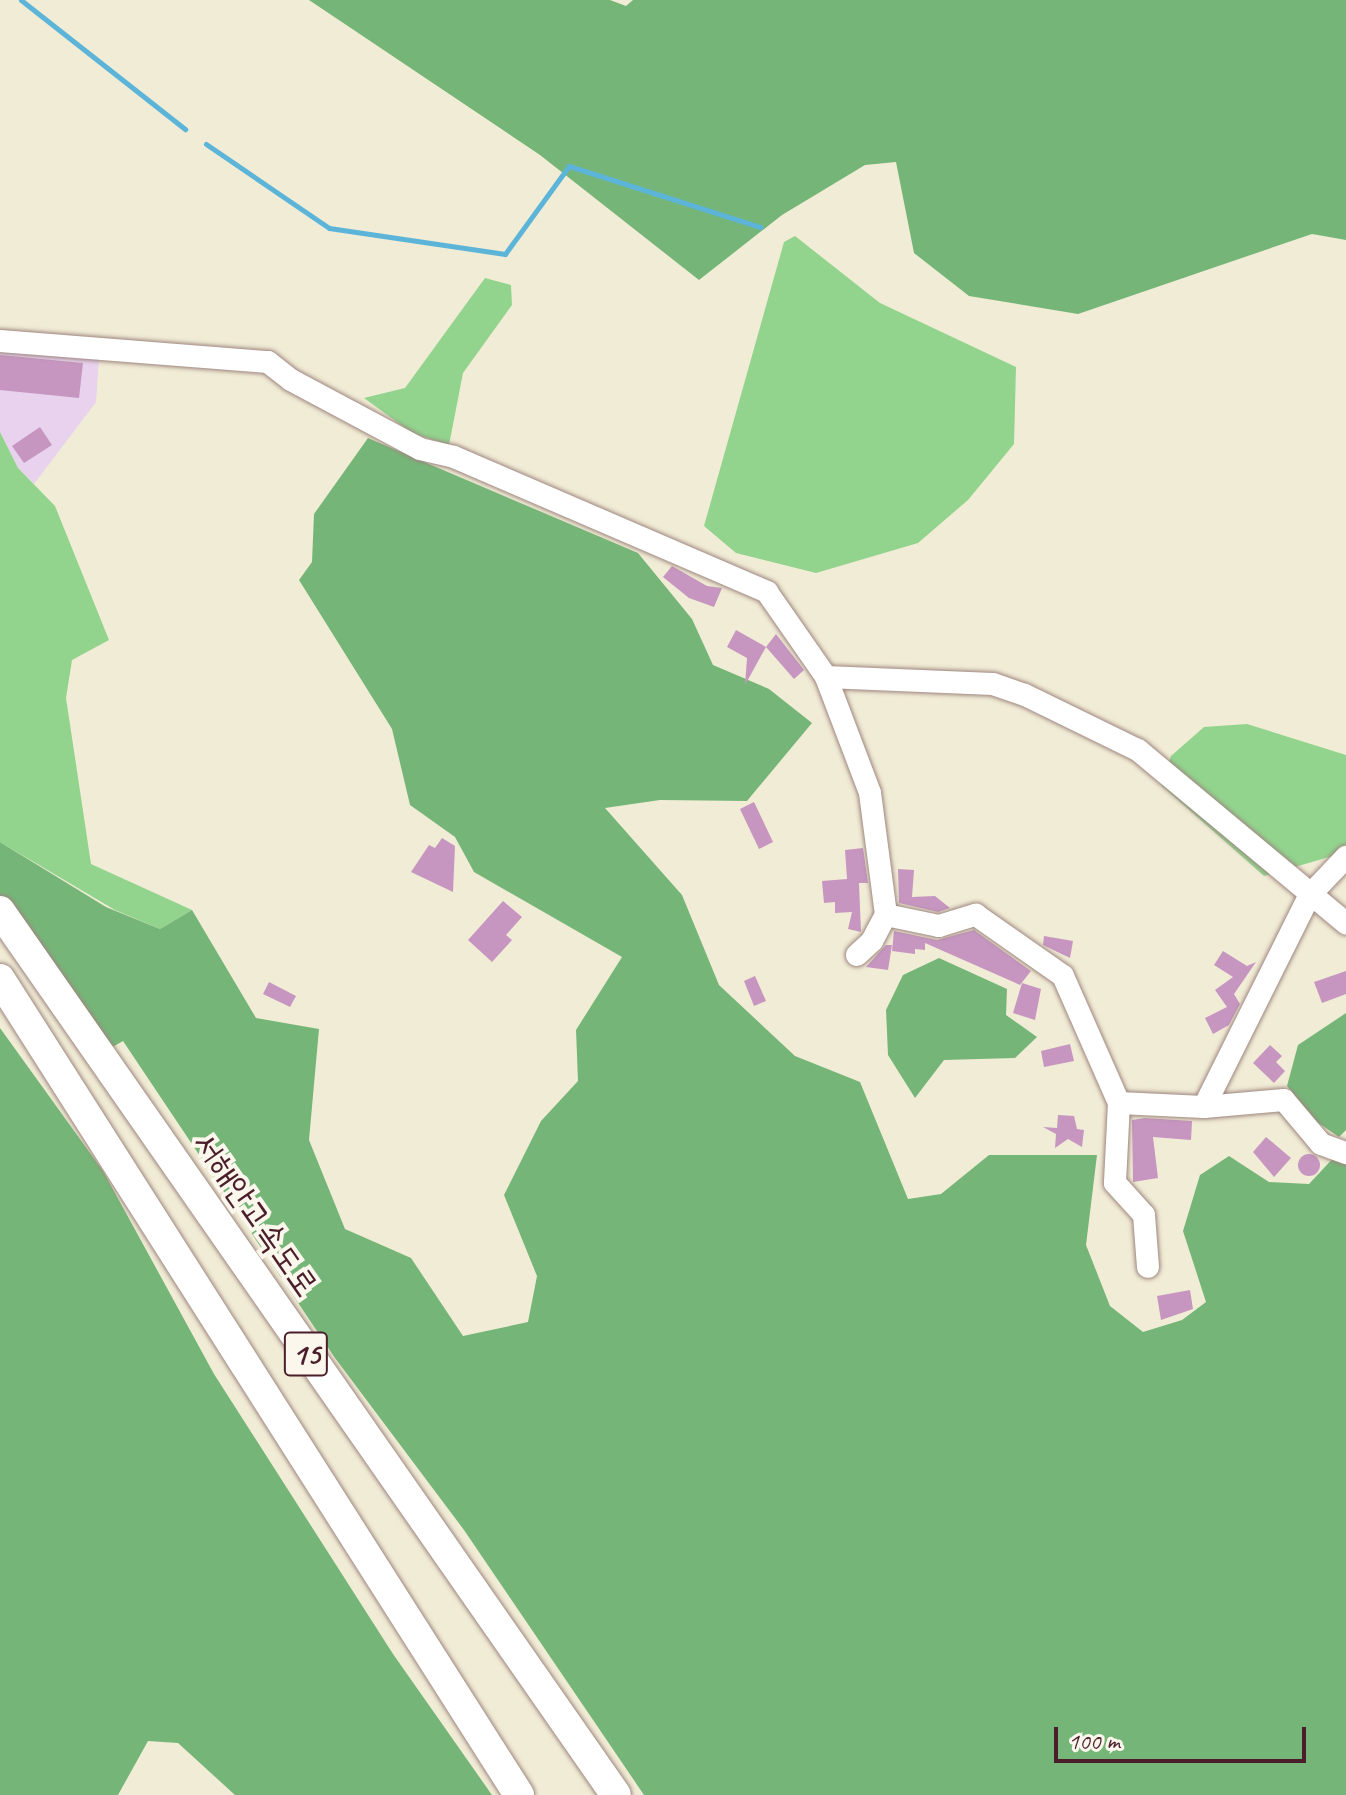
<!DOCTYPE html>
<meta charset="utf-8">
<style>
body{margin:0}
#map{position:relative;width:1346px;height:1795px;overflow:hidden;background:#f1ecd5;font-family:Caveat,"Poor Story",sans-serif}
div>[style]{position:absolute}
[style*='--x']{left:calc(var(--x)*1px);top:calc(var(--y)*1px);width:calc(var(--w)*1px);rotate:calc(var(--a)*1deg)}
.built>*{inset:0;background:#e8d2ee}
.green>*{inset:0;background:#92d48d}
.forest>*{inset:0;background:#75b678}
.stream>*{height:5px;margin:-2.5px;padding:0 2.5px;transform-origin:2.5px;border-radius:2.5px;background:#5cb4d9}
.building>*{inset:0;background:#c696c0}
.round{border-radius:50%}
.roads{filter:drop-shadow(0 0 2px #9e8680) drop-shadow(0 0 2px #9e8680)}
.minor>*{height:22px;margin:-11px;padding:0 11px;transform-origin:11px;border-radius:11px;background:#fff}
.highway>*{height:30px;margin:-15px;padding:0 15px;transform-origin:15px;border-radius:15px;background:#fff}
span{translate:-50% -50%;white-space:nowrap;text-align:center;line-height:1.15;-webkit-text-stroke:8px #fbf7ec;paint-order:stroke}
.shield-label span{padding:2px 6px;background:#fbf7ec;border:2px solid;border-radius:6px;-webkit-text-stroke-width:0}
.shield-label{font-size:32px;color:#4a1f2b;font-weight:700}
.street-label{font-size:34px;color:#4a1f2b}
.scale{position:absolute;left:1054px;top:1727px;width:252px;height:36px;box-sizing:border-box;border:4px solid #4a1f2b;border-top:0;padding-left:10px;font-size:24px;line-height:28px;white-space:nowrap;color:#4a1f2b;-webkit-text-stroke:6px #fbf7ec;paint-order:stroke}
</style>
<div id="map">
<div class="built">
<i style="clip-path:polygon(0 349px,99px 357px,96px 402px,34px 484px,18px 468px,0 432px)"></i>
</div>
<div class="green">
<i style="clip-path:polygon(795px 236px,880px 303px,1016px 367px,1014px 444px,968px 500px,918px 543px,816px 573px,736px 553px,704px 526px,784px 242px)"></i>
<i style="clip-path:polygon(485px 278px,511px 285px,512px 305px,463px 373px,449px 445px,412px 433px,364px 398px,405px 388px)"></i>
<i style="clip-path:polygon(0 432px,18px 468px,55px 506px,109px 640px,72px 660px,66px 698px,91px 864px,192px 910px,160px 929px,115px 910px,0 842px)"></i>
<i style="clip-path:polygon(1247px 724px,1346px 755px,1346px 852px,1264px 876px,1161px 785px,1171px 756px,1204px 727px)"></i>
</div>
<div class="forest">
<i style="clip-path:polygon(309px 0,610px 0,626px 6px,633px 0,1346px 0,1346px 240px,1312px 234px,1078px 314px,969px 296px,914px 253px,896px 162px,865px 165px,782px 215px,699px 280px,540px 155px)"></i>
<i style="clip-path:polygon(368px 438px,638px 553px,692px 619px,713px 665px,769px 689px,812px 723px,747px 801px,660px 800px,605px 808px,682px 895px,719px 985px,795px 1056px,860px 1082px,908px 1199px,941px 1194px,989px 1155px,1097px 1155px,1086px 1245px,1110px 1306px,1143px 1332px,1182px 1320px,1206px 1302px,1183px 1231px,1200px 1175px,1229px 1156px,1269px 1182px,1309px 1184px,1338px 1153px,1346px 1155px,1346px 1795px,644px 1795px,464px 1530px,335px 1358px,123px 1041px,104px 1052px,0 901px,0 842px,106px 907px,160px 929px,192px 910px,256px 1018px,319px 1029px,309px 1140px,345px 1229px,411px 1258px,463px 1336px,528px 1322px,537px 1276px,504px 1195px,541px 1121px,578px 1081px,576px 1030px,622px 957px,474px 872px,455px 837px,410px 805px,392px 729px,299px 580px,312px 562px,314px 514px)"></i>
<i style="clip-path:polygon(939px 958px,1007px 989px,1006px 1015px,1037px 1037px,1015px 1058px,944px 1060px,915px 1098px,888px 1055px,886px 1010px,903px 975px)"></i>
<i style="clip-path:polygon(1346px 1013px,1346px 1130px,1339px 1137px,1317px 1122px,1287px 1086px,1298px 1045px)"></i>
<i style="clip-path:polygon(0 1028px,103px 1171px,214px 1374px,393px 1654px,492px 1795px,235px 1795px,178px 1743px,148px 1741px,118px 1795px,0 1795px)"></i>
</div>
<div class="stream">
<i style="--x:21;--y:0;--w:209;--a:38.2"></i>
<i style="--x:206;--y:144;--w:149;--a:34.3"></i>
<i style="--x:329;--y:228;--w:178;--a:8.4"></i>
<i style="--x:505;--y:254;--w:109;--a:-54"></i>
<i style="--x:569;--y:166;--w:201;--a:17.7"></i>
</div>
<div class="building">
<i style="clip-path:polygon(0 355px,83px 363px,79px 398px,0 390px)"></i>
<i style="clip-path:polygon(40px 427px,52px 445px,24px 463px,12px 446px)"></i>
<i style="clip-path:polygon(672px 566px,707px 586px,722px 588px,714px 607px,689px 598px,663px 577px)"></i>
<i style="clip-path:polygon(736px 630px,766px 647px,776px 634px,804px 670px,794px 679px,766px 647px,745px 685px,747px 658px,727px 647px)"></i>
<i style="clip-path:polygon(754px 802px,773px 842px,759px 849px,740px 809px)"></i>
<i style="clip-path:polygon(442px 838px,455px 846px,453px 892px,411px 872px,429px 845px,435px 848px)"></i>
<i style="clip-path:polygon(863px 848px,868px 883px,859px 883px,861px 932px,848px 929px,852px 912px,835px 913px,835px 902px,824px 903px,822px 881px,847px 879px,845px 850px)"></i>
<i style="clip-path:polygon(898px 869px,914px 870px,912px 897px,935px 896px,950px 908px,938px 912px,899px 903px)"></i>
<i style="clip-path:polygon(503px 901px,522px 917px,506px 935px,512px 940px,492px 962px,468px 940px)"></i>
<i style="clip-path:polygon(974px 930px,1031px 971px,1020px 985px,925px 943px,925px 950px,915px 949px,915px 954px,892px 951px,894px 931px,937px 940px)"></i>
<i style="clip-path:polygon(1044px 936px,1073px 941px,1070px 958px,1043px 945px)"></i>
<i style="clip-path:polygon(886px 945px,892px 945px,888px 970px,866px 967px)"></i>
<i style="clip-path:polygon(1223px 951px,1247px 966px,1256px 962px,1234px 994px,1240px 1004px,1229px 1025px,1213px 1034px,1205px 1018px,1227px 1007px,1215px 990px,1233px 977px,1214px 965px)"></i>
<i style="clip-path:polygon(1346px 971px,1346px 994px,1322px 1003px,1314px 982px)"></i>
<i style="clip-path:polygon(755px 976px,766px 1001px,754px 1006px,744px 981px)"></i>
<i style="clip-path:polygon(269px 982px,296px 996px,290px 1007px,263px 994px)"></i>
<i style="clip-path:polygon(1022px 983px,1041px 989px,1035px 1020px,1013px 1013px)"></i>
<i style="clip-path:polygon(1070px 1044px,1074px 1061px,1044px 1067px,1041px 1051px)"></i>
<i style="clip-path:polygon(1270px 1045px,1282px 1056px,1276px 1062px,1285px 1071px,1274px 1083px,1253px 1063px)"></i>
<i style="clip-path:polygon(1058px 1115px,1074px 1116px,1077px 1129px,1084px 1130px,1082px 1147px,1068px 1139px,1055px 1148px,1056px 1134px,1043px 1127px,1057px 1128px)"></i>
<i style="clip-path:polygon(1145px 1118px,1192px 1121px,1191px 1140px,1153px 1137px,1158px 1178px,1133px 1182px,1132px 1120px)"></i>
<i style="clip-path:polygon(1266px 1137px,1291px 1158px,1274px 1177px,1253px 1152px)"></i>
<i class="round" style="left:1298px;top:1154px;width:22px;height:22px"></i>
<i style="clip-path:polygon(1190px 1290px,1193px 1309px,1161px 1320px,1157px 1296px)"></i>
</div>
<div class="roads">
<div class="minor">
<i style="--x:0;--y:341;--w:269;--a:4.5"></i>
<i style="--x:268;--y:362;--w:29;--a:38"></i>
<i style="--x:291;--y:380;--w:146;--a:28.1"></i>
<i style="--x:420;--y:449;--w:35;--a:13"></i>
<i style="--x:454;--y:457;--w:341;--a:23.3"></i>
<i style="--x:767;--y:592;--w:103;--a:55.2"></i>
<i style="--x:826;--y:677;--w:124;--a:69.2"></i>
<i style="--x:870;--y:793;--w:123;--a:82.5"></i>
<i style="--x:886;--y:915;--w:54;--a:11.7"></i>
<i style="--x:939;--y:926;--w:39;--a:-17"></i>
<i style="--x:976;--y:915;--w:106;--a:35"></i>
<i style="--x:1063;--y:976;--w:139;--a:66.2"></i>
<i style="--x:1119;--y:1103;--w:85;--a:2.7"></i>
<i style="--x:1204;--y:1107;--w:236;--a:-63.5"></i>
<i style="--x:1309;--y:896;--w:54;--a:-46.5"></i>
<i style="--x:826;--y:677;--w:167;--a:2.4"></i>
<i style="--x:993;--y:684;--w:34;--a:19"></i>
<i style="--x:1025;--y:695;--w:126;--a:26"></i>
<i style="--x:1138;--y:750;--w:271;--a:39.8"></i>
<i style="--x:857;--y:955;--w:21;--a:-43"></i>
<i style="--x:872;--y:941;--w:30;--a:-62"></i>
<i style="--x:1119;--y:1103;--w:80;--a:92.9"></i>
<i style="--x:1115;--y:1183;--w:43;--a:47.8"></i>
<i style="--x:1144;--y:1215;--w:52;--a:85.6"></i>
<i style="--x:1204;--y:1107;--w:80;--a:-5"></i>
<i style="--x:1284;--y:1100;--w:57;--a:49.9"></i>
<i style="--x:1321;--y:1144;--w:27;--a:20"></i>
</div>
<div class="highway">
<i style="--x:0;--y:911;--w:1077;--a:55.13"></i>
<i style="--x:0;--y:979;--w:967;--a:57.54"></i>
</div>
</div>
<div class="shield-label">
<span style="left:306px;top:1354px">15</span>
</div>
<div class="street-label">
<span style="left:256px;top:1214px;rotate:55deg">서해안고속도로</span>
</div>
<div class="scale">100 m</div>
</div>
